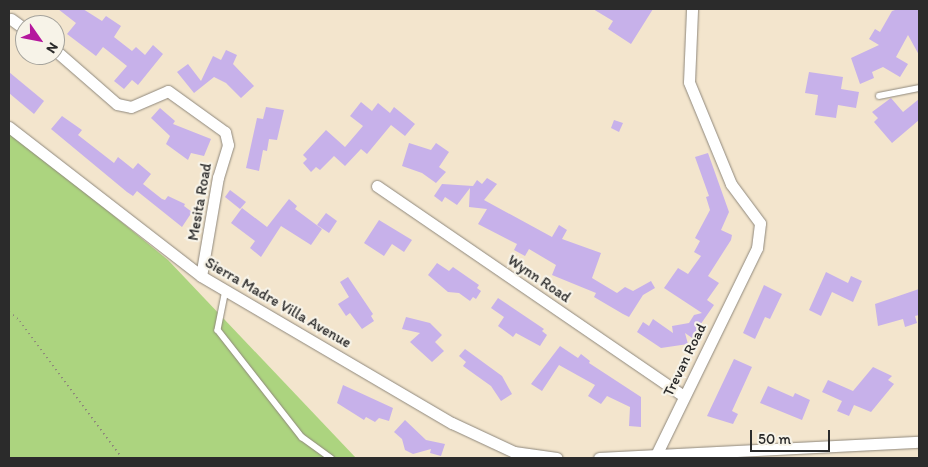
<!DOCTYPE html>
<style>
body{margin:0}
#map{position:relative;width:928px;height:467px;overflow:hidden;background:#f3e5cd;font-family:Itim,sans-serif}
div>[style]{position:absolute}
[style*='--x']{left:calc(var(--x)*1px);top:calc(var(--y)*1px);width:calc(var(--w)*1px);rotate:calc(var(--a)*1deg)}
.green>*{inset:0;background:#acd47f}
.building>*{inset:0;background:#c7b1ea}
.path>*{height:2px;margin-top:-1px;transform-origin:0;background:repeating-linear-gradient(90deg,#8f887c 0 1px,transparent 0 5px)}
.roads{filter:drop-shadow(0 0 1px #8f887c) drop-shadow(0 0 1px #8f887c)}
.lane>*{height:5.5px;margin:-2.75px;padding:0 2.75px;transform-origin:2.75px;border-radius:2.75px;background:#fff}
.street>*{height:11px;margin:-5.5px;padding:0 5.5px;transform-origin:5.5px;border-radius:5.5px;background:#fff}
span{translate:-50% -50%;white-space:nowrap;text-align:center;line-height:1.15;-webkit-text-stroke:4.5px #f7f3e8;paint-order:stroke}
.street-label{font-size:15px;color:#2b2b2b}
.frame{position:absolute;inset:0;border:10px solid #2b2b2b;pointer-events:none}
.north{position:absolute;left:15px;top:15px;width:50px;height:50px;box-sizing:border-box;background:#f7f3e8;border:1px solid #a5a39c;border-radius:50%;rotate:123deg;font-size:14px;font-weight:700;line-height:20px;text-align:center;color:#2b2b2b}
.north::after{content:'';display:block;margin:auto;width:18px;height:22px;background:#b5179e;clip-path:polygon(50% 0,100% 100%,50% 72%,0 100%)}
.scale{position:absolute;left:750px;top:430px;width:80px;height:22px;box-sizing:border-box;border:2px solid #2b2b2b;border-top:0;padding-left:6px;font-size:15px;line-height:18px;white-space:nowrap;color:#2b2b2b;-webkit-text-stroke:4px #f7f3e8;paint-order:stroke}
</style>
<div id="map">
<div class="green">
<i style="clip-path:polygon(9px 130px,168px 260px,356px 458px,9px 458px)"></i>
</div>
<div class="building">
<i style="clip-path:polygon(58px 9px,83px 9px,102px 21px,106px 16px,121px 26px,114px 37px,132px 51px,136px 47px,145px 55px,153px 45px,163px 54px,138px 85px,132px 80px,124px 89px,114px 81px,127px 66px,103px 47px,96px 56px,67px 34px,76px 23px)"></i>
<i style="clip-path:polygon(593px 9px,653px 9px,631px 44px,608px 29px,613px 21px)"></i>
<i style="clip-path:polygon(898px 9px,919px 9px,919px 55px,908px 35px,896px 57px,908px 64px,900px 77px,883px 67px,872px 72px,874px 78px,860px 84px,851px 58px,879px 45px,869px 39px,875px 29px,880px 32px,892px 11px)"></i>
<i style="clip-path:polygon(226px 50px,237px 55px,233px 64px,254px 86px,241px 98px,226px 83px,214px 77px,194px 93px,177px 72px,188px 64px,201px 81px,213px 56px,221px 60px)"></i>
<i style="clip-path:polygon(9px 72px,44px 101px,34px 114px,9px 93px)"></i>
<i style="clip-path:polygon(809px 72px,843px 77px,841px 89px,859px 92px,856px 108px,838px 105px,836px 118px,815px 115px,818px 95px,805px 93px)"></i>
<i style="clip-path:polygon(891px 98px,903px 112px,919px 99px,919px 120px,892px 143px,874px 122px,878px 118px,872px 112px)"></i>
<i style="clip-path:polygon(361px 102px,372px 111px,378px 103px,390px 113px,394px 107px,415px 124px,405px 136px,391px 125px,367px 154px,361px 149px,345px 166px,334px 156px,320px 170px,316px 167px,311px 172px,303px 163px,307px 159px,303px 155px,326px 130px,345px 147px,363px 126px,350px 116px)"></i>
<i style="clip-path:polygon(266px 107px,284px 110px,277px 140px,269px 139px,267px 151px,263px 150px,259px 171px,246px 168px,257px 118px,263px 119px)"></i>
<i style="clip-path:polygon(160px 108px,175px 121px,173px 124px,211px 139px,204px 156px,191px 153px,188px 160px,166px 144px,170px 136px,151px 118px)"></i>
<i style="clip-path:polygon(62px 116px,82px 130px,78px 135px,114px 163px,118px 157px,133px 169px,138px 163px,151px 174px,143px 184px,162px 199px,165px 200px,168px 196px,185px 204px,184px 206px,192px 212px,182px 227px,137px 191px,133px 196px,127px 192px,51px 129px)"></i>
<i style="clip-path:polygon(614px 120px,623px 123px,619px 132px,611px 128px)"></i>
<i style="clip-path:polygon(409px 143px,431px 150px,436px 143px,449px 152px,439px 167px,446px 172px,436px 183px,422px 173px,402px 166px)"></i>
<i style="clip-path:polygon(708px 153px,729px 212px,721px 230px,732px 235px,731px 240px,708px 276px,719px 283px,707px 300px,714px 305px,698px 328px,701px 330px,695px 340px,685px 333px,688px 344px,661px 348px,637px 332px,643px 322px,649px 326px,653px 319px,673px 333px,672px 326px,689px 323px,694px 315px,702px 313px,664px 288px,678px 268px,688px 274px,701px 256px,694px 252px,700px 241px,695px 238px,710px 210px,706px 197px,709px 196px,695px 157px)"></i>
<i style="clip-path:polygon(487px 178px,497px 184px,484px 200px,552px 237px,559px 225px,567px 230px,562px 239px,601px 253px,592px 278px,617px 293px,625px 287px,633px 291px,651px 281px,655px 288px,643px 295px,629px 317px,623px 314px,594px 297px,596px 293px,552px 275px,556px 265px,529px 249px,525px 256px,514px 250px,517px 244px,478px 224px,487px 209px,469px 207px,470px 188px,457px 205px,445px 197px,442px 202px,434px 196px,442px 184px,473px 186px,477px 180px,482px 184px)"></i>
<i style="clip-path:polygon(230px 190px,246px 202px,240px 209px,225px 197px)"></i>
<i style="clip-path:polygon(289px 199px,297px 206px,295px 209px,322px 229px,311px 245px,281px 226px,261px 257px,250px 248px,255px 241px,231px 223px,242px 208px,267px 227px)"></i>
<i style="clip-path:polygon(326px 213px,337px 221px,329px 233px,317px 225px)"></i>
<i style="clip-path:polygon(379px 220px,412px 240px,404px 252px,392px 244px,384px 256px,364px 243px)"></i>
<i style="clip-path:polygon(437px 263px,449px 271px,453px 267px,479px 285px,477px 288px,481px 291px,476px 299px,473px 297px,470px 301px,459px 293px,448px 292px,428px 275px)"></i>
<i style="clip-path:polygon(826px 272px,848px 283px,851px 276px,862px 281px,853px 302px,832px 292px,821px 316px,809px 310px)"></i>
<i style="clip-path:polygon(348px 277px,373px 314px,371px 316px,374px 321px,362px 329px,350px 313px,346px 316px,338px 304px,349px 297px,340px 282px)"></i>
<i style="clip-path:polygon(764px 285px,782px 294px,770px 319px,765px 317px,755px 339px,743px 333px)"></i>
<i style="clip-path:polygon(919px 289px,919px 315px,915px 316px,917px 323px,905px 327px,903px 319px,878px 326px,875px 304px)"></i>
<i style="clip-path:polygon(498px 298px,544px 329px,542px 331px,547px 335px,540px 346px,516px 333px,513px 337px,498px 326px,504px 317px,491px 308px)"></i>
<i style="clip-path:polygon(406px 317px,430px 323px,442px 335px,435px 342px,444px 351px,432px 362px,410px 342px,420px 333px,402px 329px)"></i>
<i style="clip-path:polygon(560px 346px,578px 358px,581px 354px,590px 361px,589px 363px,641px 397px,641px 427px,629px 426px,630px 407px,607px 396px,601px 404px,588px 396px,595px 385px,559px 365px,542px 391px,531px 384px)"></i>
<i style="clip-path:polygon(465px 349px,502px 376px,512px 394px,501px 401px,491px 386px,463px 366px,466px 362px,459px 356px)"></i>
<i style="clip-path:polygon(734px 359px,752px 367px,732px 411px,738px 414px,733px 424px,707px 416px)"></i>
<i style="clip-path:polygon(873px 367px,892px 376px,888px 380px,894px 384px,871px 412px,854px 405px,849px 416px,837px 411px,842px 401px,822px 392px,828px 380px,853px 391px)"></i>
<i style="clip-path:polygon(343px 385px,393px 408px,389px 421px,379px 418px,375px 422px,366px 417px,364px 420px,337px 403px)"></i>
<i style="clip-path:polygon(768px 386px,793px 397px,795px 393px,810px 400px,802px 420px,760px 403px)"></i>
<i style="clip-path:polygon(405px 420px,426px 440px,445px 444px,441px 456px,430px 453px,431px 449px,413px 454px,405px 450px,402px 439px,394px 432px)"></i>
</div>
<div class="path">
<i style="--x:9;--y:312;--w:14;--a:39"></i>
<i style="--x:20;--y:321;--w:171;--a:53.3"></i>
</div>
<div class="roads">
<div class="lane">
<i style="--x:879;--y:96;--w:41;--a:-11.3"></i>
<i style="--x:226;--y:290;--w:41;--a:101.3"></i>
<i style="--x:218;--y:330;--w:136;--a:51.9"></i>
<i style="--x:302;--y:437;--w:36;--a:36"></i>
</div>
<div class="street">
<i style="--x:11;--y:19;--w:17;--a:36"></i>
<i style="--x:55;--y:50;--w:82;--a:41.1"></i>
<i style="--x:117;--y:104;--w:14;--a:12"></i>
<i style="--x:131;--y:107;--w:40;--a:-23.4"></i>
<i style="--x:168;--y:91;--w:70;--a:35.7"></i>
<i style="--x:225;--y:132;--w:13;--a:77"></i>
<i style="--x:228;--y:145;--w:34;--a:107"></i>
<i style="--x:218;--y:177;--w:100;--a:99.7"></i>
<i style="--x:9;--y:127;--w:243;--a:37.8"></i>
<i style="--x:201;--y:276;--w:291;--a:30.4"></i>
<i style="--x:452;--y:423;--w:68;--a:25.1"></i>
<i style="--x:514;--y:452;--w:43;--a:7.9"></i>
<i style="--x:377;--y:186;--w:372;--a:34.4"></i>
<i style="--x:657;--y:453;--w:228;--a:-64"></i>
<i style="--x:757;--y:248;--w:25;--a:-83"></i>
<i style="--x:760;--y:223;--w:49;--a:-126.6"></i>
<i style="--x:731;--y:184;--w:110;--a:-112.4"></i>
<i style="--x:689;--y:82;--w:73;--a:-87.6"></i>
<i style="--x:599;--y:458;--w:320;--a:-2.9"></i>
</div>
</div>
<div class="street-label">
<span style="left:200px;top:202px;rotate:-80deg">Mesita Road</span>
<span style="left:539px;top:279px;rotate:34deg">Wynn Road</span>
<span style="left:278px;top:303px;rotate:30deg">Sierra Madre Villa Avenue</span>
<span style="left:685px;top:360px;rotate:-64deg">Trevan Road</span>
</div>
<div class="frame"></div>
<div class="north">N</div>
<div class="scale">50 m</div>
</div>
